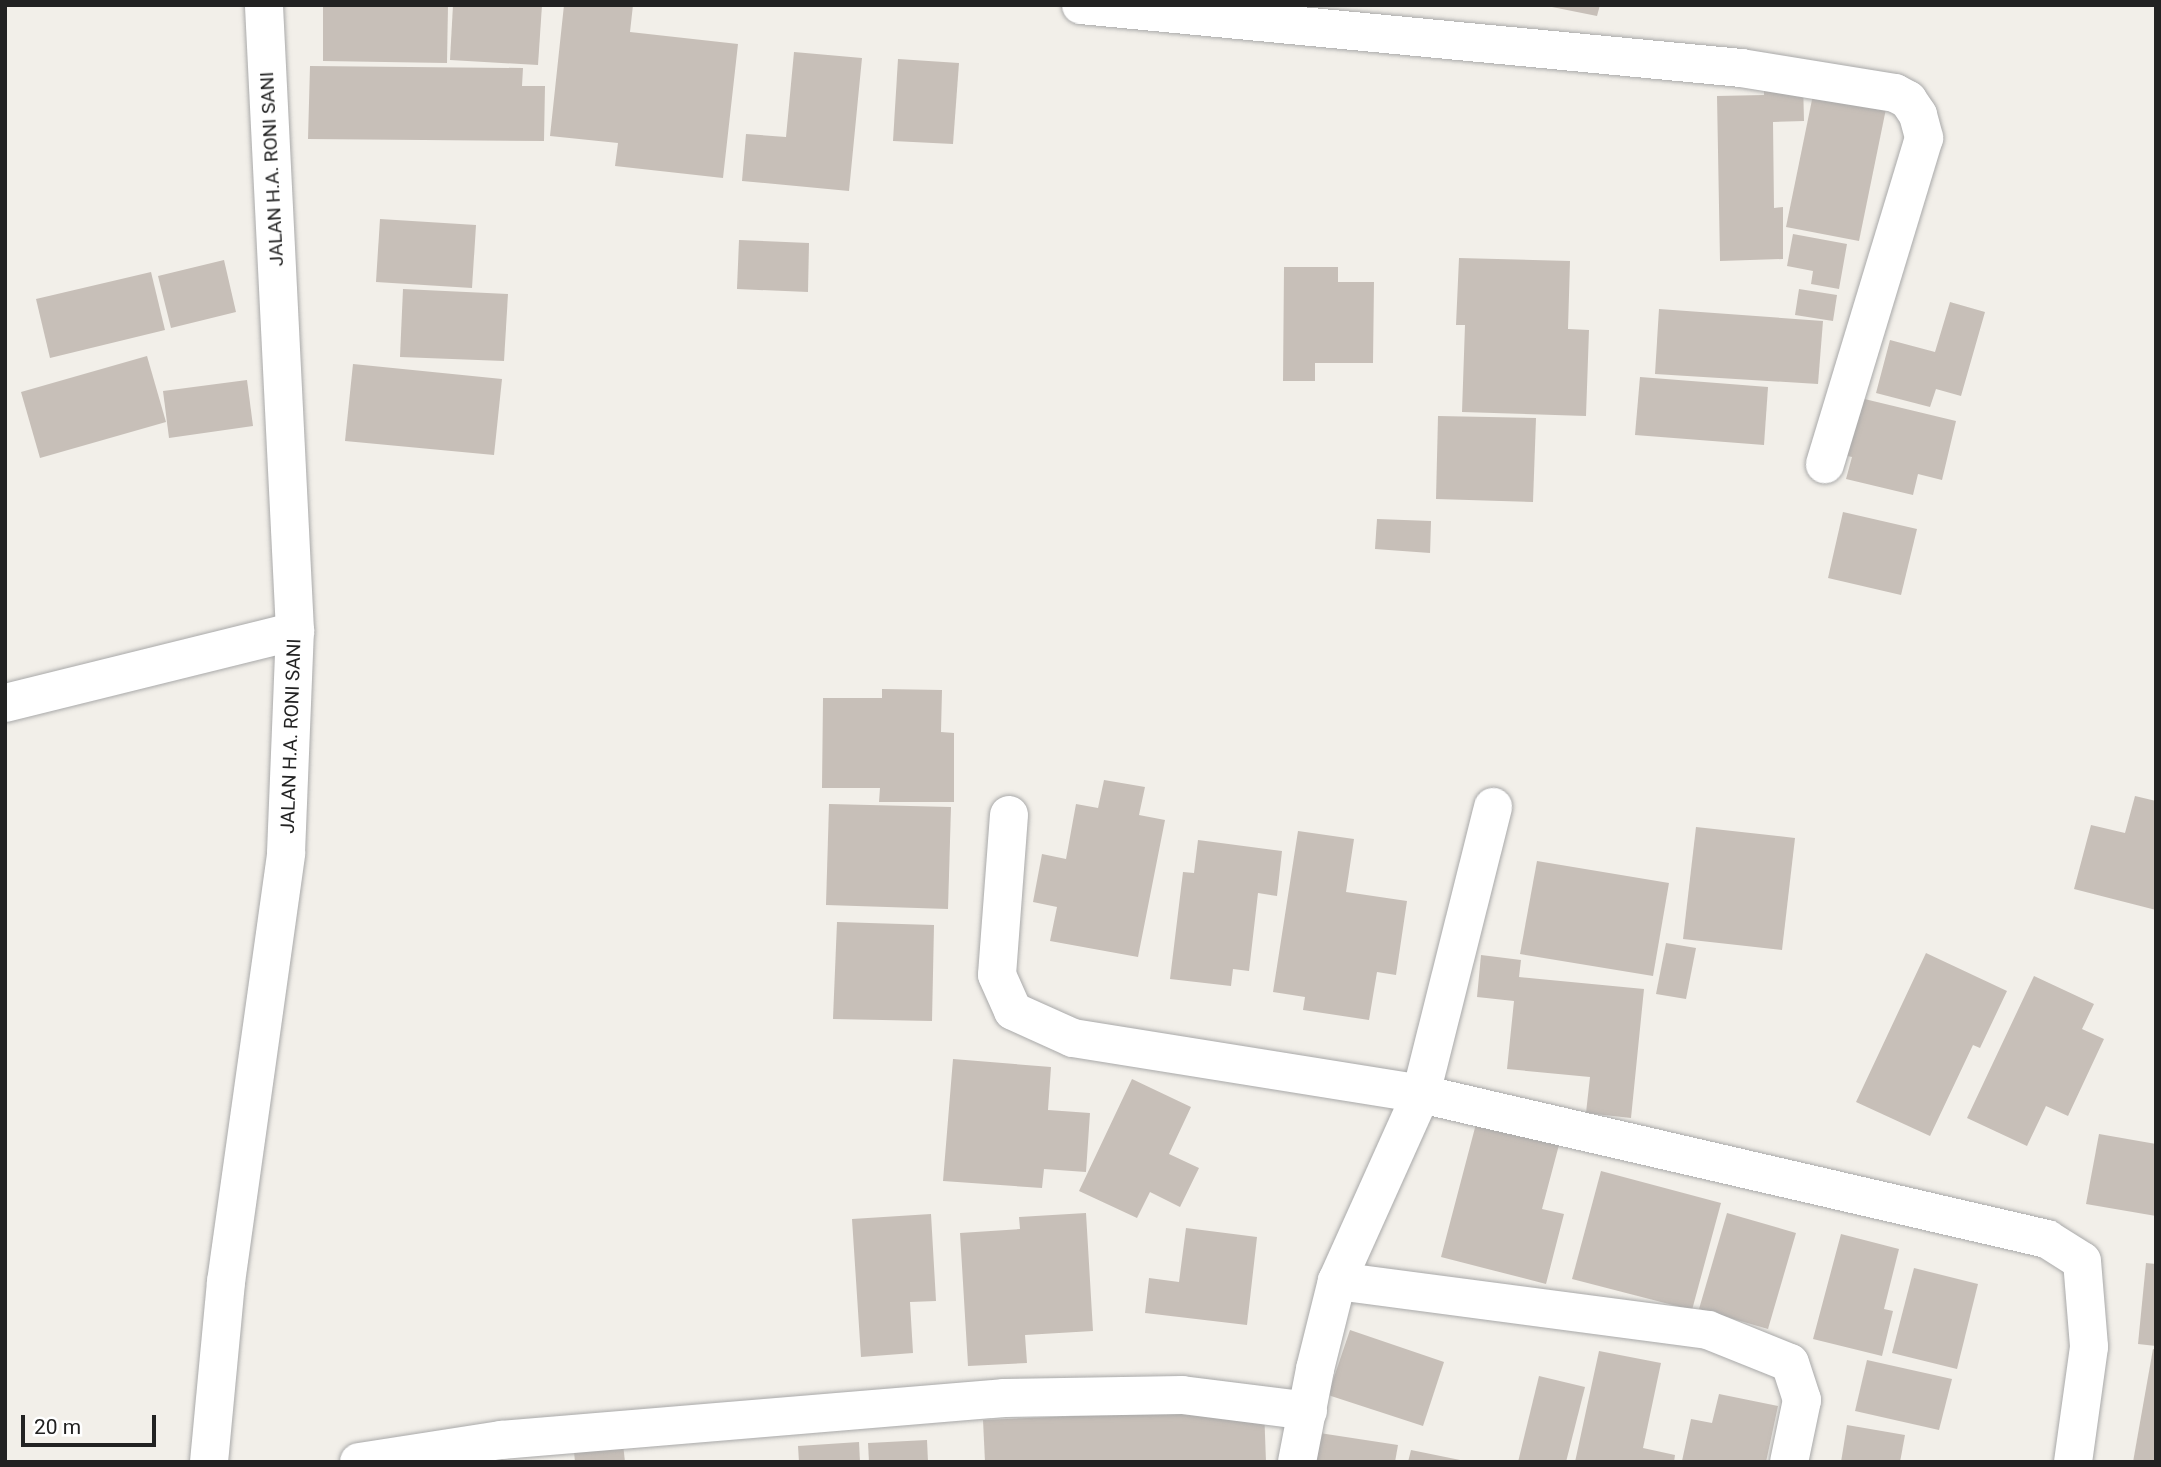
<!DOCTYPE html>
<style>
body{margin:0}
#map{position:relative;width:2161px;height:1467px;overflow:hidden;background:#f2efe9;font-family:Roboto,sans-serif}
div>[style]{position:absolute}
[style*='--x']{left:calc(var(--x)*1px);top:calc(var(--y)*1px);width:calc(var(--w)*1px);rotate:calc(var(--a)*1deg)}
.building>*{inset:0;background:#c7bfb8}
.roads{filter:drop-shadow(0 0 2px #a9a9a9) drop-shadow(0 0 2px #a9a9a9)}
.street>*{height:38px;margin:-19px;padding:0 19px;transform-origin:19px;border-radius:19px;background:#fff}
span{translate:-50% -50%;white-space:nowrap;text-align:center;line-height:1.15;-webkit-text-stroke:7px #fff;paint-order:stroke}
.street-label{font-size:19px;color:#222}
.frame{position:absolute;inset:0;border:7px solid #222;pointer-events:none}
.scale{position:absolute;left:21px;top:1415px;width:135px;height:32px;box-sizing:border-box;border:4px solid #222;border-top:0;padding-left:9px;font-size:21px;line-height:24px;white-space:nowrap;color:#222;-webkit-text-stroke:5px #fff;paint-order:stroke}
</style>
<div id="map">
<div class="building">
<i style="clip-path:polygon(323px 5px,448px 5px,447px 63px,323px 61px)"></i>
<i style="clip-path:polygon(453px 5px,542px 5px,538px 65px,450px 60px)"></i>
<i style="clip-path:polygon(564px 5px,633px 5px,630px 32px,738px 44px,723px 178px,615px 166px,618px 143px,550px 136px)"></i>
<i style="clip-path:polygon(1542px 5px,1600px 5px,1597px 16px)"></i>
<i style="clip-path:polygon(794px 52px,862px 58px,849px 191px,742px 181px,746px 134px,786px 137px)"></i>
<i style="clip-path:polygon(898px 59px,959px 63px,953px 144px,893px 141px)"></i>
<i style="clip-path:polygon(310px 66px,523px 68px,522px 86px,545px 86px,544px 141px,308px 139px)"></i>
<i style="clip-path:polygon(1803px 82px,1804px 121px,1773px 122px,1774px 208px,1783px 207px,1783px 259px,1720px 261px,1717px 96px,1764px 95px,1764px 83px)"></i>
<i style="clip-path:polygon(1815px 85px,1888px 99px,1859px 241px,1786px 227px)"></i>
<i style="clip-path:polygon(380px 219px,476px 225px,472px 288px,376px 282px)"></i>
<i style="clip-path:polygon(1793px 234px,1847px 244px,1839px 289px,1811px 284px,1813px 271px,1787px 266px)"></i>
<i style="clip-path:polygon(739px 240px,809px 243px,808px 292px,737px 289px)"></i>
<i style="clip-path:polygon(1459px 258px,1570px 261px,1568px 329px,1589px 330px,1586px 416px,1462px 412px,1465px 325px,1456px 325px)"></i>
<i style="clip-path:polygon(224px 260px,236px 312px,171px 328px,158px 276px)"></i>
<i style="clip-path:polygon(1284px 267px,1338px 267px,1338px 282px,1374px 282px,1373px 363px,1315px 363px,1315px 381px,1283px 381px)"></i>
<i style="clip-path:polygon(151px 272px,165px 330px,50px 358px,36px 299px)"></i>
<i style="clip-path:polygon(403px 289px,508px 294px,504px 361px,400px 357px)"></i>
<i style="clip-path:polygon(1799px 289px,1837px 295px,1833px 321px,1795px 315px)"></i>
<i style="clip-path:polygon(1950px 302px,1985px 312px,1961px 396px,1936px 389px,1930px 407px,1876px 393px,1890px 340px,1935px 352px)"></i>
<i style="clip-path:polygon(1659px 309px,1823px 321px,1818px 384px,1655px 374px)"></i>
<i style="clip-path:polygon(147px 356px,166px 422px,40px 458px,21px 392px)"></i>
<i style="clip-path:polygon(353px 364px,502px 379px,494px 455px,345px 441px)"></i>
<i style="clip-path:polygon(1640px 377px,1768px 387px,1764px 445px,1635px 435px)"></i>
<i style="clip-path:polygon(247px 380px,253px 426px,169px 438px,163px 391px)"></i>
<i style="clip-path:polygon(1852px 396px,1956px 421px,1942px 480px,1918px 474px,1913px 495px,1846px 479px,1852px 457px,1839px 454px)"></i>
<i style="clip-path:polygon(1438px 416px,1536px 418px,1533px 502px,1436px 499px)"></i>
<i style="clip-path:polygon(1843px 512px,1917px 529px,1901px 595px,1828px 578px)"></i>
<i style="clip-path:polygon(1377px 519px,1431px 521px,1430px 553px,1375px 549px)"></i>
<i style="clip-path:polygon(882px 689px,942px 690px,941px 732px,954px 733px,954px 802px,879px 802px,880px 788px,822px 788px,823px 698px,882px 698px)"></i>
<i style="clip-path:polygon(1104px 780px,1145px 787px,1139px 815px,1165px 820px,1138px 957px,1050px 941px,1057px 907px,1033px 902px,1042px 854px,1066px 859px,1076px 804px,1098px 808px)"></i>
<i style="clip-path:polygon(2135px 796px,2156px 801px,2156px 910px,2074px 889px,2091px 825px,2125px 833px)"></i>
<i style="clip-path:polygon(829px 804px,951px 807px,948px 909px,826px 905px)"></i>
<i style="clip-path:polygon(1696px 827px,1795px 838px,1782px 950px,1683px 939px)"></i>
<i style="clip-path:polygon(1298px 831px,1354px 839px,1346px 892px,1407px 901px,1396px 975px,1377px 972px,1369px 1020px,1303px 1010px,1305px 997px,1273px 992px)"></i>
<i style="clip-path:polygon(1198px 840px,1282px 851px,1277px 896px,1258px 893px,1249px 971px,1233px 969px,1231px 986px,1170px 979px,1183px 872px,1194px 873px)"></i>
<i style="clip-path:polygon(1537px 861px,1669px 883px,1653px 976px,1520px 954px)"></i>
<i style="clip-path:polygon(837px 922px,934px 925px,932px 1021px,833px 1019px)"></i>
<i style="clip-path:polygon(1666px 943px,1696px 948px,1686px 999px,1656px 994px)"></i>
<i style="clip-path:polygon(1926px 953px,2007px 991px,1980px 1048px,1973px 1045px,1930px 1136px,1856px 1102px)"></i>
<i style="clip-path:polygon(1481px 955px,1521px 960px,1519px 977px,1644px 989px,1631px 1118px,1586px 1113px,1590px 1077px,1507px 1069px,1514px 1001px,1477px 997px)"></i>
<i style="clip-path:polygon(2034px 976px,2094px 1004px,2082px 1029px,2104px 1039px,2068px 1116px,2046px 1106px,2027px 1146px,1967px 1118px)"></i>
<i style="clip-path:polygon(953px 1059px,1051px 1067px,1048px 1110px,1090px 1113px,1086px 1172px,1044px 1169px,1042px 1188px,943px 1181px)"></i>
<i style="clip-path:polygon(1132px 1079px,1191px 1107px,1169px 1154px,1199px 1168px,1180px 1207px,1150px 1192px,1137px 1218px,1079px 1191px)"></i>
<i style="clip-path:polygon(1477px 1120px,1560px 1141px,1542px 1209px,1564px 1214px,1546px 1284px,1441px 1257px)"></i>
<i style="clip-path:polygon(2099px 1134px,2156px 1144px,2156px 1216px,2086px 1204px)"></i>
<i style="clip-path:polygon(1601px 1171px,1721px 1203px,1692px 1310px,1572px 1279px)"></i>
<i style="clip-path:polygon(1086px 1213px,1093px 1331px,1025px 1335px,1027px 1363px,968px 1366px,960px 1233px,1020px 1229px,1019px 1217px)"></i>
<i style="clip-path:polygon(1727px 1213px,1796px 1233px,1768px 1329px,1699px 1309px)"></i>
<i style="clip-path:polygon(931px 1214px,936px 1301px,910px 1302px,913px 1353px,861px 1357px,852px 1219px)"></i>
<i style="clip-path:polygon(1186px 1228px,1257px 1237px,1247px 1325px,1145px 1313px,1149px 1278px,1179px 1282px)"></i>
<i style="clip-path:polygon(1841px 1234px,1899px 1249px,1884px 1309px,1893px 1311px,1882px 1356px,1813px 1339px)"></i>
<i style="clip-path:polygon(2146px 1263px,2156px 1264px,2156px 1346px,2138px 1344px)"></i>
<i style="clip-path:polygon(1914px 1268px,1978px 1284px,1957px 1369px,1892px 1353px)"></i>
<i style="clip-path:polygon(1350px 1330px,1444px 1362px,1423px 1426px,1328px 1395px)"></i>
<i style="clip-path:polygon(2153px 1349px,2156px 1350px,2156px 1462px,2133px 1462px)"></i>
<i style="clip-path:polygon(1599px 1351px,1661px 1363px,1643px 1448px,1675px 1455px,1674px 1462px,1575px 1462px)"></i>
<i style="clip-path:polygon(1867px 1360px,1952px 1379px,1939px 1430px,1855px 1411px)"></i>
<i style="clip-path:polygon(1539px 1376px,1585px 1387px,1566px 1462px,1518px 1462px)"></i>
<i style="clip-path:polygon(1719px 1394px,1778px 1406px,1766px 1462px,1682px 1461px,1691px 1419px,1712px 1423px)"></i>
<i style="clip-path:polygon(1264px 1408px,1266px 1462px,985px 1462px,983px 1420px)"></i>
<i style="clip-path:polygon(1847px 1425px,1905px 1435px,1900px 1462px,1841px 1462px)"></i>
<i style="clip-path:polygon(1313px 1432px,1398px 1445px,1395px 1462px,1308px 1462px)"></i>
<i style="clip-path:polygon(622px 1435px,625px 1462px,575px 1462px,573px 1441px)"></i>
<i style="clip-path:polygon(927px 1440px,928px 1462px,869px 1462px,868px 1443px)"></i>
<i style="clip-path:polygon(859px 1442px,860px 1462px,799px 1462px,798px 1446px)"></i>
<i style="clip-path:polygon(1411px 1450px,1465px 1461px,1464px 1462px,1408px 1462px)"></i>
</div>
<div class="roads">
<div class="street">
<i style="--x:1081;--y:5;--w:663;--a:5.45"></i>
<i style="--x:1741;--y:68;--w:156;--a:9.2"></i>
<i style="--x:1895;--y:93;--w:15;--a:28"></i>
<i style="--x:1908;--y:100;--w:18;--a:56"></i>
<i style="--x:1918;--y:115;--w:24;--a:75"></i>
<i style="--x:1924;--y:138;--w:341;--a:106.9"></i>
<i style="--x:5;--y:703;--w:299;--a:-13.9"></i>
<i style="--x:1009;--y:815;--w:160;--a:94.3"></i>
<i style="--x:997;--y:975;--w:39;--a:66"></i>
<i style="--x:1013;--y:1011;--w:66;--a:24.2"></i>
<i style="--x:1073;--y:1038;--w:352;--a:9.1"></i>
<i style="--x:1421;--y:1094;--w:643;--a:13.04"></i>
<i style="--x:2047;--y:1239;--w:41;--a:32.2"></i>
<i style="--x:2082;--y:1261;--w:86;--a:85.3"></i>
<i style="--x:2089;--y:1347;--w:116;--a:97.9"></i>
<i style="--x:1337;--y:1281;--w:374;--a:7.5"></i>
<i style="--x:1708;--y:1330;--w:88;--a:21.9"></i>
<i style="--x:1790;--y:1363;--w:39;--a:72"></i>
<i style="--x:1802;--y:1400;--w:63;--a:101.8"></i>
<i style="--x:209;--y:1462;--w:181;--a:-84.6"></i>
<i style="--x:226;--y:1282;--w:433;--a:-82"></i>
<i style="--x:286;--y:853;--w:222;--a:-87.7"></i>
<i style="--x:295;--y:631;--w:627;--a:-92.84"></i>
<i style="--x:359;--y:1462;--w:144;--a:-8.8"></i>
<i style="--x:501;--y:1440;--w:505;--a:-4.77"></i>
<i style="--x:1004;--y:1398;--w:178;--a:-1"></i>
<i style="--x:1182;--y:1395;--w:127;--a:7.2"></i>
<i style="--x:1297;--y:1462;--w:95;--a:-79"></i>
<i style="--x:1315;--y:1369;--w:91;--a:-76"></i>
<i style="--x:1337;--y:1281;--w:205;--a:-65.8"></i>
<i style="--x:1421;--y:1094;--w:296;--a:-75.9"></i>
</div>
</div>
<div class="street-label">
<span style="left:272px;top:169px;rotate:-93deg">JALAN H.A. RONI SANI</span>
<span style="left:291px;top:736px;rotate:-88deg">JALAN H.A. RONI SANI</span>
</div>
<div class="frame"></div>
<div class="scale">20 m</div>
</div>
